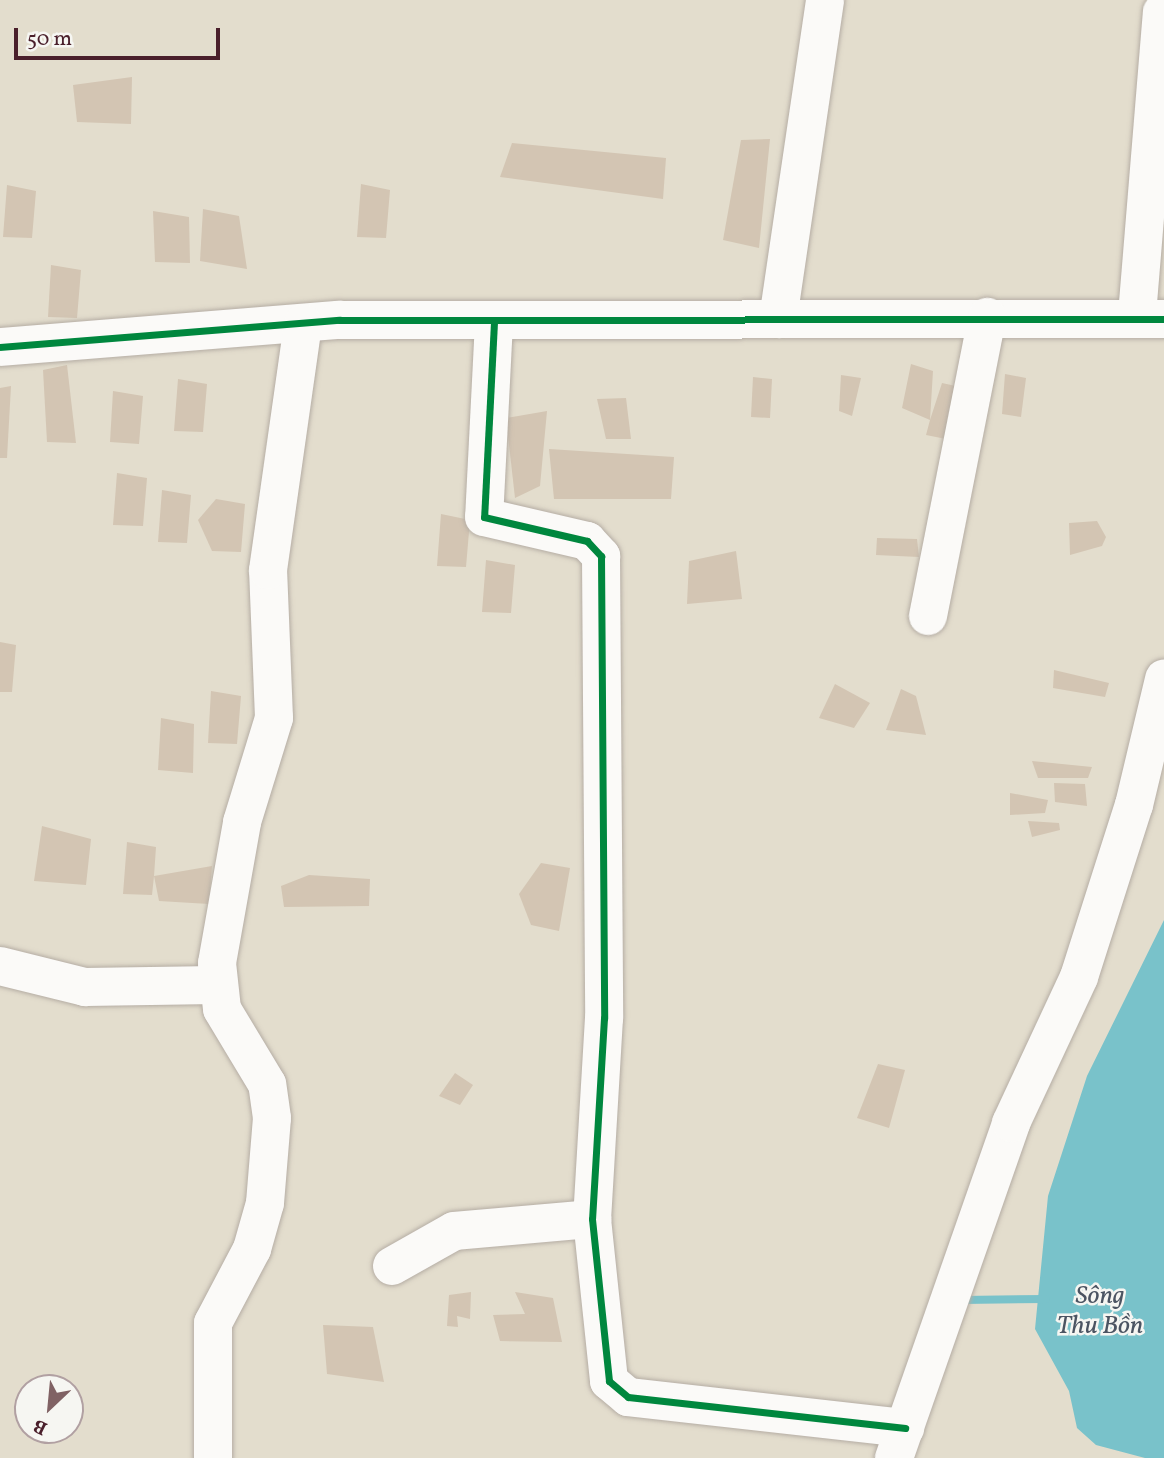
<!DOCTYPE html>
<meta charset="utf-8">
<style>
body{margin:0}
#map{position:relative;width:1164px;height:1458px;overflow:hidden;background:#e3ddcd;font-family:Vollkorn,serif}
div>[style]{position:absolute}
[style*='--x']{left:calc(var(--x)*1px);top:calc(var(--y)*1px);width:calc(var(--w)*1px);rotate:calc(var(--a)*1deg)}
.water>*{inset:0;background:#79c2ca}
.stream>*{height:8px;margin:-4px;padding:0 4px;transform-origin:4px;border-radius:4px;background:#79c2ca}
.building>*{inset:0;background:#d3c5b3}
.roads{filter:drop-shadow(0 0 2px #b5ada4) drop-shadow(0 0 2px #b5ada4)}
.minor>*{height:38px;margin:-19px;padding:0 19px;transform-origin:19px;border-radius:19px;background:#fbfaf8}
.cycleway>*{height:7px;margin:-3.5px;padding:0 3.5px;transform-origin:3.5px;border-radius:3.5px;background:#00873e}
span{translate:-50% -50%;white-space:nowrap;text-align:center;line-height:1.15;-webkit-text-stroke:5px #f6f6f2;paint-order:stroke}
.water-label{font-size:26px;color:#4b5462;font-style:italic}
.north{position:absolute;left:14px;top:1374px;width:70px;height:70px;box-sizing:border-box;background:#f6f6f2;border:2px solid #b1a0a2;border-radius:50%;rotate:206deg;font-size:19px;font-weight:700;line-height:28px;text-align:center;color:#4a1f2b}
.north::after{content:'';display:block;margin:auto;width:24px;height:32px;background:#806264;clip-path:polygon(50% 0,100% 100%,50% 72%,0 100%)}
.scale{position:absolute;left:14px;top:28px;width:206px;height:32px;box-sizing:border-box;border:4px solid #4a1f2b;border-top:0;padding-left:9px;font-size:21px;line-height:24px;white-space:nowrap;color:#4a1f2b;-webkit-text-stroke:5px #f6f6f2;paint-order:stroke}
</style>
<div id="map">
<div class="water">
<i style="clip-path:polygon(1164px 920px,1164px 1458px,1145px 1458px,1096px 1445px,1077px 1428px,1069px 1391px,1035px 1329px,1048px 1196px,1087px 1076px)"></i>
</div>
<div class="stream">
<i style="--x:962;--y:1300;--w:84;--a:-0.7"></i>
</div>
<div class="building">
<i style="clip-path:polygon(132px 77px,131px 124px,77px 122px,73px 85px)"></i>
<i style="clip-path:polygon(770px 139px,759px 248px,723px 240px,741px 140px)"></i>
<i style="clip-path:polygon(512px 143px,666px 158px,663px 199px,500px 177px)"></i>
<i style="clip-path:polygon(361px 184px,390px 190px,386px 238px,357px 237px)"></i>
<i style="clip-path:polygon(7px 185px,36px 191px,32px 238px,3px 237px)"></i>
<i style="clip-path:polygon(203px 209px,239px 216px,247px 269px,200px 261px)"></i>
<i style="clip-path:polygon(153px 211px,189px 217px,190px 263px,155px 262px)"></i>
<i style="clip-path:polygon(51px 265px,81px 270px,77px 318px,48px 317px)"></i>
<i style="clip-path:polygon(911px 364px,933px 371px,930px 420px,942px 383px,969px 389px,956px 441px,926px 435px,930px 420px,902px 408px)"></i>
<i style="clip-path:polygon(67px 365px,76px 443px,47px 442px,43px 370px)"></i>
<i style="clip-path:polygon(1005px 374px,1026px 378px,1021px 417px,1002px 414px)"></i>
<i style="clip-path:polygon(841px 375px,861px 378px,852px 416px,839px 411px)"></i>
<i style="clip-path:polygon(753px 377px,772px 379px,770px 418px,751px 417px)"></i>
<i style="clip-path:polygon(178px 379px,207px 384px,203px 432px,174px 431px)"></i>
<i style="clip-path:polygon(11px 386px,7px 458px,0 458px,0 388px)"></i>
<i style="clip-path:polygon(113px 391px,143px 396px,139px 444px,110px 442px)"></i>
<i style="clip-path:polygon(626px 398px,631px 439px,606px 439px,597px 399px)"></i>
<i style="clip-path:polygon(547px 411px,540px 486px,515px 498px,506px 418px)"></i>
<i style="clip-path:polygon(549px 449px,674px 457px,671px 499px,554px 499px)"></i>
<i style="clip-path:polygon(117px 473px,147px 478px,143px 526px,113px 525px)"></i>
<i style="clip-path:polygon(162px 490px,191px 495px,187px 543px,158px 542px)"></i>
<i style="clip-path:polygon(216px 499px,245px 504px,241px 552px,212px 551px,198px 520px)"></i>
<i style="clip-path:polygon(441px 514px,470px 520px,466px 567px,437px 566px)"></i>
<i style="clip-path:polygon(1097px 521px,1106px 537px,1102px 546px,1070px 555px,1069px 523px)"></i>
<i style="clip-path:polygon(877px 538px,917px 539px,919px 557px,876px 555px)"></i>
<i style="clip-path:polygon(736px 551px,742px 599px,687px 604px,689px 561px)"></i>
<i style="clip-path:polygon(486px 560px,515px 565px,511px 613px,482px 612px)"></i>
<i style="clip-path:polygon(0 642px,16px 645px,12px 692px,0 692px)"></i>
<i style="clip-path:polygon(1054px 670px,1109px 683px,1105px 697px,1053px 688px)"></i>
<i style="clip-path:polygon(835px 684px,870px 703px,854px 728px,819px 718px)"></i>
<i style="clip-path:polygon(901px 689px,916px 696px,926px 735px,886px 730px)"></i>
<i style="clip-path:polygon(211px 691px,241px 696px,237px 744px,208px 743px)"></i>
<i style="clip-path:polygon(161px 718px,194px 724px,193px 773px,158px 770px)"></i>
<i style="clip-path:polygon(1032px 761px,1092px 767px,1088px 778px,1038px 778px)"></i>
<i style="clip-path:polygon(1054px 783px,1085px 784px,1087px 806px,1055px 802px)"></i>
<i style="clip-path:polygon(1010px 793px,1048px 800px,1045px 813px,1010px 815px)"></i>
<i style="clip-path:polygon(1028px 821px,1059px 823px,1060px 830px,1032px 837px)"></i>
<i style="clip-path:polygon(42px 826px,91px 839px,86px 885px,34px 881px)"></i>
<i style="clip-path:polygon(127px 842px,156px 847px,154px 876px,212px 866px,209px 904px,159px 901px,154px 876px,152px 895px,123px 894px)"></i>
<i style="clip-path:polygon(541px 863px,570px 868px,559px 931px,531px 925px,519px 894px)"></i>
<i style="clip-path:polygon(309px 875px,370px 879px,369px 906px,284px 907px,281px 886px)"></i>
<i style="clip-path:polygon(878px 1064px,905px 1070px,889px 1128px,857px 1118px)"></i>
<i style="clip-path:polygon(455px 1073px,473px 1085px,460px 1105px,439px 1096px)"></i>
<i style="clip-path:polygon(471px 1292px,470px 1319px,457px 1316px,458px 1327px,447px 1326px,449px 1295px)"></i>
<i style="clip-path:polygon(515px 1292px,553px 1298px,562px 1342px,500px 1341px,493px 1315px,525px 1314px)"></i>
<i style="clip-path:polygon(323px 1325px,373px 1327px,384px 1382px,327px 1374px)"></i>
</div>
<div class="roads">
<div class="minor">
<i style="--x:1137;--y:315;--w:304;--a:-85.3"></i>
<i style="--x:778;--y:319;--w:322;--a:-81.6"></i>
<i style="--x:494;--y:322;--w:195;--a:92.9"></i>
<i style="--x:484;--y:517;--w:106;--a:13.1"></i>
<i style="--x:587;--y:541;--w:21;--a:47"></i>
<i style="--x:601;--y:556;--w:462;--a:89.6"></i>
<i style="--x:604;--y:1018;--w:201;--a:93.4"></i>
<i style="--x:592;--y:1219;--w:163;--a:84"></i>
<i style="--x:609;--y:1381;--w:25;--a:40"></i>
<i style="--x:628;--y:1397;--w:279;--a:6.4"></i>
<i style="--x:0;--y:347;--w:340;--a:-4.6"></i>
<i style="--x:339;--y:320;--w:825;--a:-0.07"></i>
<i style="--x:928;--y:616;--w:305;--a:-78.8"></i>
<i style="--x:0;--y:966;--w:88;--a:13.9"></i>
<i style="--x:85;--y:987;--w:131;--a:-0.9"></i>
<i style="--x:392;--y:1266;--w:71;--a:-29.4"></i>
<i style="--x:454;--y:1231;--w:139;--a:-5"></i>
<i style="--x:213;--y:1458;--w:135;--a:-90"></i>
<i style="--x:213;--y:1323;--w:84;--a:-62.2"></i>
<i style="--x:252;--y:1249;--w:48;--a:-74.2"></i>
<i style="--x:265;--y:1203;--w:85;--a:-85.3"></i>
<i style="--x:272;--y:1118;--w:34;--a:-98"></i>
<i style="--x:267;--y:1084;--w:87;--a:-121"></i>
<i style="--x:222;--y:1009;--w:46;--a:-96.2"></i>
<i style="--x:217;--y:963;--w:143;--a:-79.9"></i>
<i style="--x:242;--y:822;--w:109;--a:-72.9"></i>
<i style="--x:274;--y:718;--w:148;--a:-92.3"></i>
<i style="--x:268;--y:570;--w:249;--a:-81.9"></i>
<i style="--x:894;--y:1458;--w:355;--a:-70.7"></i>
<i style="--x:1011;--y:1123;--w:161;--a:-65"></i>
<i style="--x:1079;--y:977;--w:181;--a:-72.3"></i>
<i style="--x:1134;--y:805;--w:130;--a:-76.6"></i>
</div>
</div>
<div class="cycleway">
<i style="--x:494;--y:322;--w:195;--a:92.9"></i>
<i style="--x:484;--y:517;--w:106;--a:13.1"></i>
<i style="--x:587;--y:541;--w:21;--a:47"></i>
<i style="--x:601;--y:556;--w:462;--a:89.6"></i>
<i style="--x:604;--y:1018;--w:201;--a:93.4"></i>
<i style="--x:592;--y:1219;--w:163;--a:84"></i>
<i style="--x:609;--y:1381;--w:25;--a:40"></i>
<i style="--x:628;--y:1397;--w:279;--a:6.4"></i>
<i style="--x:0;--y:347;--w:340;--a:-4.6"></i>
<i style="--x:339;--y:320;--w:825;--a:-0.07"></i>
</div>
<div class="water-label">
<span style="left:1100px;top:1312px">Sông<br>Thu Bồn</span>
</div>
<div class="north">B</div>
<div class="scale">50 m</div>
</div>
